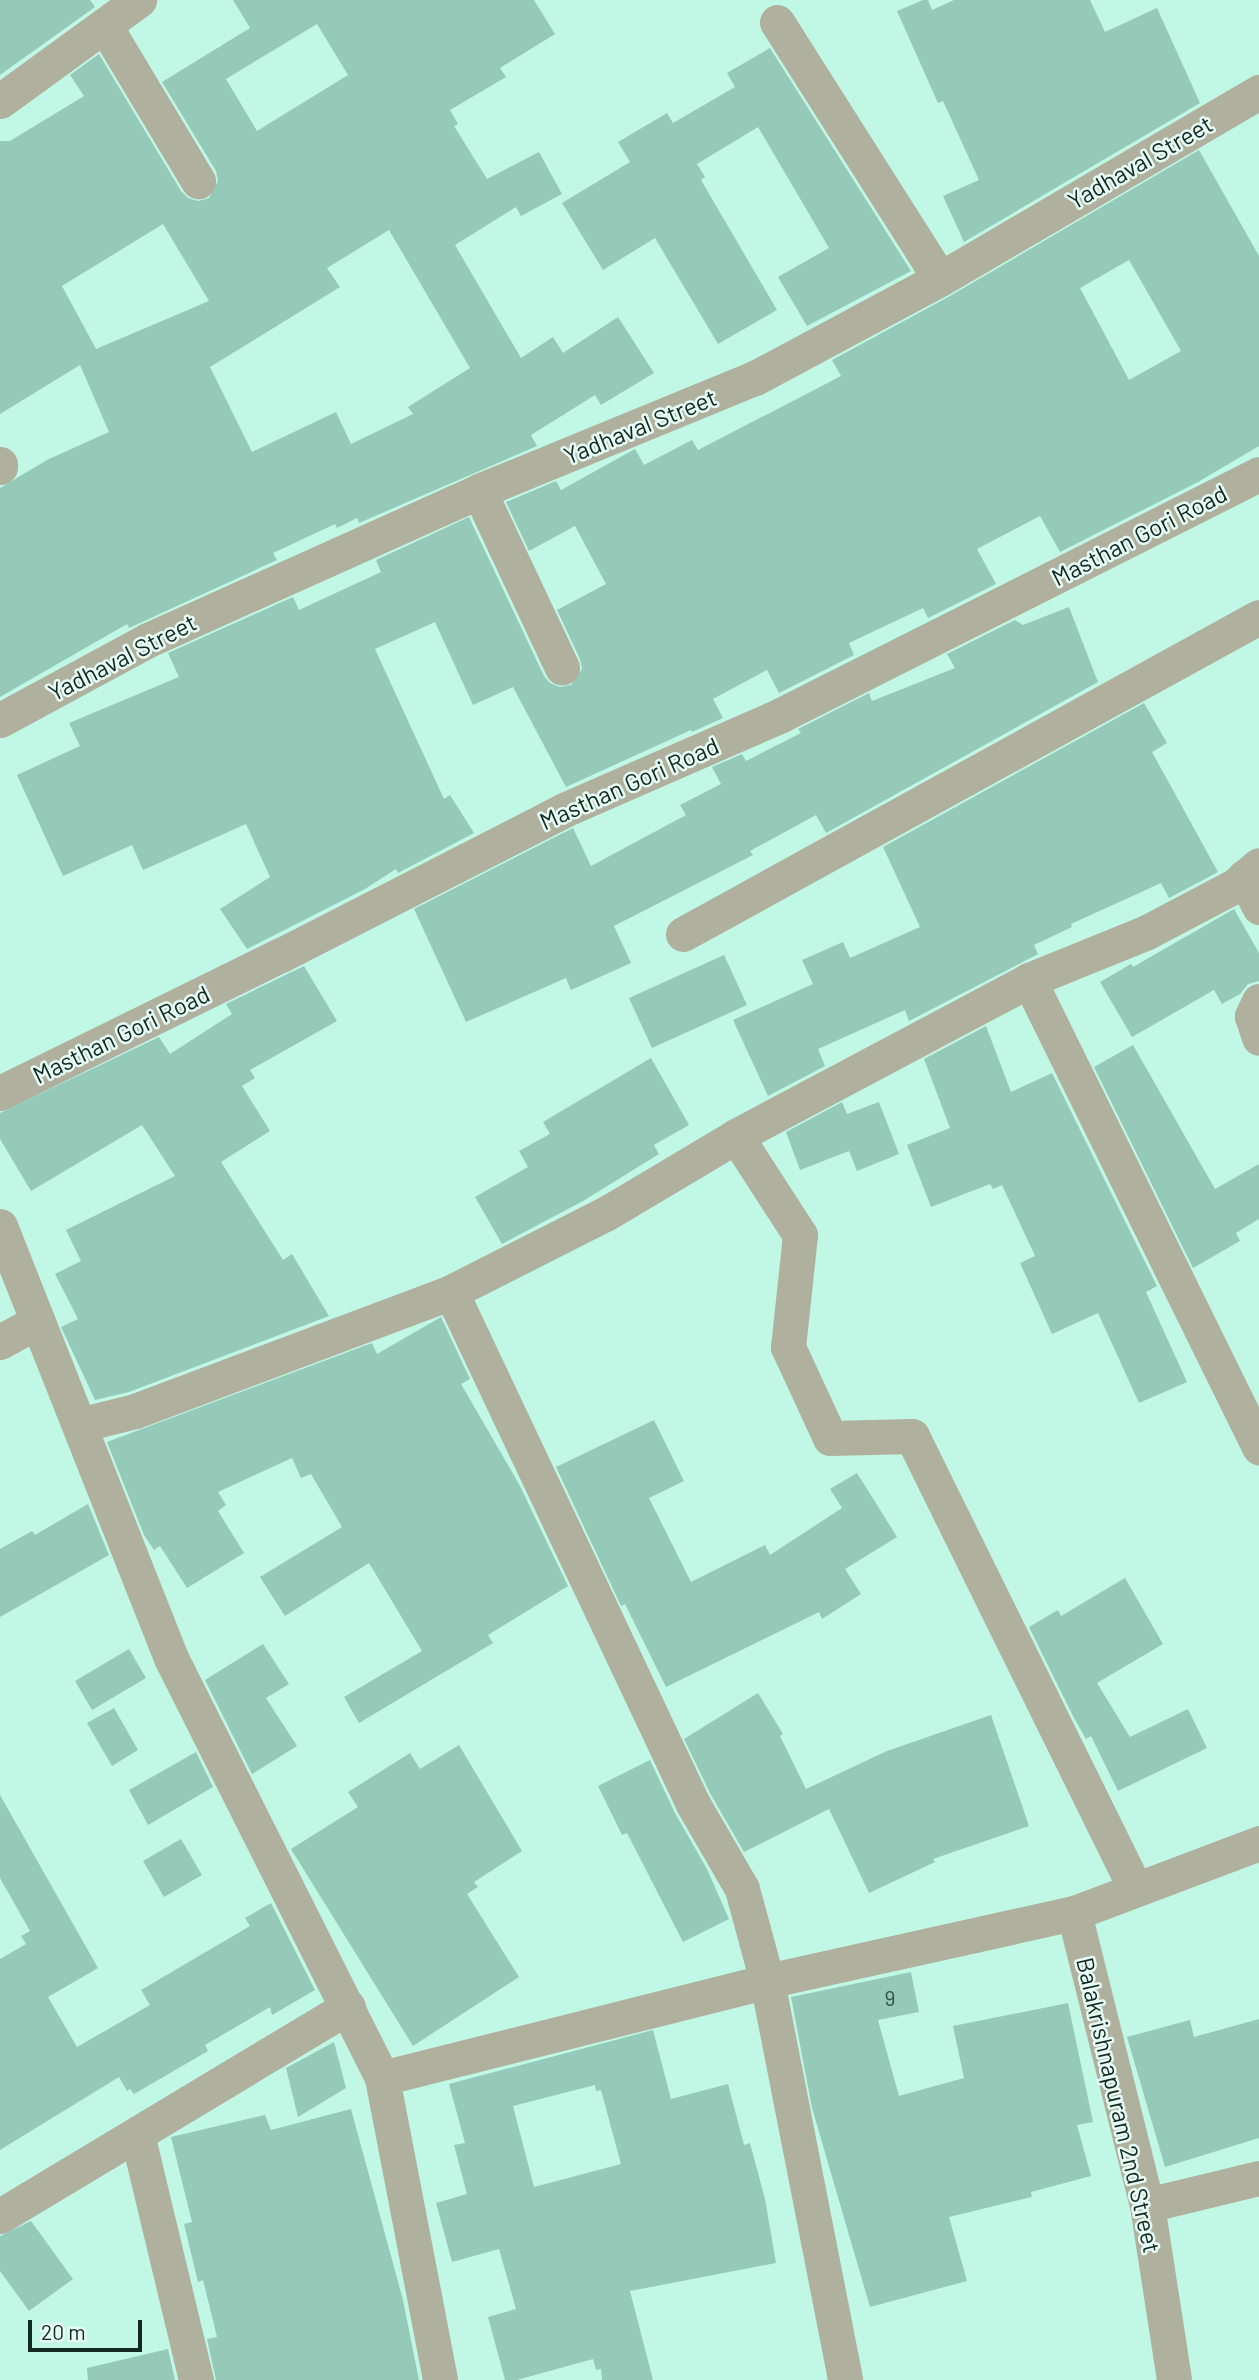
<!DOCTYPE html>
<style>
body{margin:0}
#map{position:relative;width:1259px;height:2380px;overflow:hidden;background:#c1f7e5;font-family:Barlow,sans-serif}
div>[style]{position:absolute}
[style*='--x']{left:calc(var(--x)*1px);top:calc(var(--y)*1px);width:calc(var(--w)*1px);rotate:calc(var(--a)*1deg)}
.building>*{inset:0;background:#95cab9}
.minor>*{height:35px;margin:-17.5px;padding:0 17.5px;transform-origin:17.5px;border-radius:17.5px;background:#afb19e}
span{translate:-50% -50%;white-space:nowrap;text-align:center;line-height:1.15;-webkit-text-stroke:5px #e7fcf5;paint-order:stroke}
.number-label{font-size:21px;color:#325046}
.number-label span{-webkit-text-stroke-width:0}
.street-label{font-size:24px;color:#112720}
.scale{position:absolute;left:28px;top:2320px;width:114px;height:32px;box-sizing:border-box;border:4px solid #112720;border-top:0;padding-left:9px;font-size:21px;line-height:24px;white-space:nowrap;color:#112720;-webkit-text-stroke:5px #e7fcf5;paint-order:stroke}
</style>
<div id="map">
<div class="building">
<i style="clip-path:polygon(0 0,90px 0,95px 7px,0 75px)"></i>
<i style="clip-path:polygon(evenodd,233px 0,534px 0,555px 34px,500px 68px,506px 77px,450px 110px,458px 124px,454px 126px,487px 179px,539px 152px,562px 194px,521px 216px,516px 207px,455px 245px,521px 358px,553px 337px,563px 353px,618px 317px,654px 373px,601px 405px,595px 395px,531px 435px,537px 446px,359px 523px,357px 518px,337px 528px,335px 524px,273px 553px,277px 560px,129px 628px,127px 624px,0 697px,0 488px,47px 460px,109px 432px,80px 365px,0 414px,0 141px,10px 141px,84px 96px,70px 75px,99px 54px,181px 191px,188px 198px,198px 201px,209px 198px,218px 181px,216px 171px,162px 82px,250px 28px,233px 0,317px 24px,348px 75px,257px 131px,226px 79px,317px 24px,233px 0,163px 224px,209px 301px,96px 349px,62px 286px,163px 224px,233px 0,389px 230px,470px 368px,408px 407px,413px 414px,351px 444px,336px 412px,252px 452px,210px 367px,340px 287px,327px 268px,389px 230px)"></i>
<i style="clip-path:polygon(923px 0,928px 0,932px 10px,954px 0,1090px 0,1105px 32px,1157px 8px,1200px 103px,964px 242px,943px 196px,979px 180px,943px 101px,938px 103px,897px 11px)"></i>
<i style="clip-path:polygon(770px 48px,911px 271px,807px 326px,778px 277px,829px 248px,758px 127px,697px 164px,705px 177px,701px 180px,777px 310px,718px 344px,655px 238px,603px 270px,562px 203px,630px 162px,618px 142px,667px 113px,673px 123px,735px 87px,727px 73px)"></i>
<i style="clip-path:polygon(evenodd,1199px 150px,1259px 256px,1259px 446px,1198px 482px,1060px 552px,1040px 516px,977px 549px,996px 584px,928px 618px,923px 608px,849px 643px,854px 655px,779px 693px,767px 670px,713px 699px,723px 718px,692px 732px,691px 730px,566px 787px,513px 687px,473px 705px,435px 622px,375px 649px,444px 799px,450px 795px,474px 833px,398px 873px,396px 869px,365px 889px,247px 949px,220px 909px,270px 877px,246px 824px,143px 870px,132px 845px,63px 876px,17px 775px,80px 746px,69px 723px,179px 677px,168px 653px,293px 597px,299px 610px,381px 572px,376px 560px,469px 517px,544px 676px,550px 683px,560px 687px,571px 685px,582px 669px,580px 659px,557px 610px,606px 584px,575px 526px,529px 551px,506px 502px,556px 481px,561px 490px,635px 449px,644px 465px,692px 440px,698px 450px,841px 376px,832px 360px,950px 296px,1199px 150px,1129px 260px,1181px 351px,1129px 380px,1080px 288px,1129px 260px)"></i>
<i style="clip-path:polygon(1069px 607px,1098px 682px,826px 833px,816px 815px,750px 851px,753px 855px,614px 926px,631px 963px,571px 990px,566px 978px,466px 1022px,414px 909px,573px 828px,591px 866px,686px 815px,680px 805px,721px 784px,712px 767px,742px 754px,746px 761px,801px 733px,798px 729px,869px 693px,872px 701px,955px 668px,947px 654px,1015px 620px,1023px 625px)"></i>
<i style="clip-path:polygon(1144px 703px,1167px 743px,1152px 752px,1218px 872px,1169px 898px,1161px 883px,1071px 924px,1072px 927px,1034px 945px,1038px 954px,909px 1021px,905px 1010px,818px 1049px,825px 1066px,768px 1096px,733px 1020px,813px 984px,802px 960px,843px 942px,850px 958px,920px 927px,883px 847px)"></i>
<i style="clip-path:polygon(1234px 909px,1259px 953px,1259px 981px,1248px 984px,1240px 994px,1222px 1004px,1214px 990px,1132px 1037px,1100px 982px,1131px 964px,1133px 967px)"></i>
<i style="clip-path:polygon(724px 955px,747px 1005px,652px 1048px,629px 998px)"></i>
<i style="clip-path:polygon(304px 966px,337px 1021px,250px 1070px,255px 1078px,242px 1086px,270px 1131px,221px 1162px,283px 1260px,292px 1254px,329px 1316px,129px 1392px,95px 1400px,61px 1327px,78px 1319px,55px 1274px,81px 1261px,66px 1230px,175px 1176px,142px 1125px,31px 1191px,0 1139px,0 1113px,159px 1037px,170px 1054px,232px 1014px,226px 1004px)"></i>
<i style="clip-path:polygon(986px 1026px,1011px 1092px,1052px 1073px,1157px 1286px,1146px 1292px,1187px 1382px,1139px 1403px,1098px 1313px,1052px 1334px,1020px 1263px,1035px 1256px,1002px 1185px,993px 1189px,990px 1184px,931px 1207px,907px 1145px,950px 1128px,924px 1059px)"></i>
<i style="clip-path:polygon(1133px 1045px,1215px 1189px,1259px 1164px,1259px 1219px,1236px 1233px,1240px 1241px,1193px 1268px,1094px 1067px)"></i>
<i style="clip-path:polygon(651px 1058px,689px 1125px,654px 1145px,659px 1154px,583px 1201px,502px 1244px,475px 1197px,528px 1167px,519px 1151px,550px 1134px,543px 1122px)"></i>
<i style="clip-path:polygon(842px 1102px,847px 1114px,879px 1102px,899px 1154px,857px 1171px,849px 1151px,800px 1170px,786px 1132px)"></i>
<i style="clip-path:polygon(441px 1317px,470px 1379px,461px 1384px,519px 1484px,568px 1586px,488px 1635px,493px 1643px,359px 1723px,344px 1697px,422px 1651px,369px 1563px,285px 1616px,260px 1577px,342px 1527px,311px 1474px,301px 1478px,292px 1458px,218px 1492px,226px 1505px,218px 1511px,244px 1553px,187px 1588px,160px 1546px,154px 1550px,144px 1535px,107px 1442px,372px 1343px,377px 1354px)"></i>
<i style="clip-path:polygon(654px 1420px,684px 1481px,649px 1498px,691px 1582px,765px 1545px,770px 1555px,842px 1508px,830px 1489px,857px 1473px,897px 1537px,845px 1569px,861px 1594px,822px 1619px,819px 1612px,666px 1687px,625px 1604px,621px 1606px,556px 1467px)"></i>
<i style="clip-path:polygon(88px 1504px,109px 1555px,0 1617px,0 1549px,32px 1531px,35px 1535px)"></i>
<i style="clip-path:polygon(1125px 1578px,1163px 1644px,1097px 1683px,1130px 1737px,1188px 1709px,1207px 1748px,1118px 1791px,1091px 1736px,1086px 1739px,1073px 1716px,1029px 1627px,1058px 1610px,1061px 1616px)"></i>
<i style="clip-path:polygon(263px 1644px,289px 1684px,266px 1698px,297px 1746px,252px 1774px,205px 1680px)"></i>
<i style="clip-path:polygon(129px 1649px,146px 1678px,92px 1710px,75px 1681px)"></i>
<i style="clip-path:polygon(758px 1693px,783px 1734px,780px 1736px,806px 1789px,887px 1751px,991px 1715px,1029px 1826px,933px 1859px,935px 1862px,869px 1893px,829px 1809px,744px 1852px,711px 1795px,684px 1739px)"></i>
<i style="clip-path:polygon(114px 1708px,138px 1750px,112px 1766px,87px 1723px)"></i>
<i style="clip-path:polygon(459px 1745px,522px 1851px,474px 1882px,478px 1887px,467px 1894px,519px 1977px,413px 2046px,291px 1849px,358px 1807px,348px 1792px,410px 1753px,420px 1769px)"></i>
<i style="clip-path:polygon(196px 1752px,213px 1787px,148px 1825px,129px 1790px)"></i>
<i style="clip-path:polygon(650px 1760px,675px 1813px,707px 1869px,729px 1919px,683px 1942px,627px 1833px,622px 1835px,598px 1786px)"></i>
<i style="clip-path:polygon(0 1795px,98px 1968px,48px 1997px,77px 2047px,150px 2005px,141px 1990px,250px 1926px,245px 1918px,271px 1903px,315px 1990px,272px 2015px,270px 2007px,205px 2045px,208px 2051px,134px 2094px,130px 2089px,127px 2091px,119px 2077px,0 2150px,0 1959px,26px 1944px,21px 1936px,30px 1931px,0 1878px)"></i>
<i style="clip-path:polygon(181px 1839px,202px 1875px,164px 1897px,143px 1861px)"></i>
<i style="clip-path:polygon(911px 1972px,919px 2012px,878px 2020px,899px 2096px,964px 2078px,953px 2026px,1068px 2003px,1093px 2122px,1077px 2125px,1091px 2176px,1031px 2192px,1032px 2197px,949px 2217px,967px 2281px,870px 2307px,812px 2108px,791px 1997px)"></i>
<i style="clip-path:polygon(1259px 2019px,1259px 2138px,1165px 2167px,1127px 2037px,1190px 2020px,1194px 2037px)"></i>
<i style="clip-path:polygon(evenodd,653px 2030px,671px 2099px,728px 2084px,744px 2145px,750px 2143px,765px 2199px,776px 2263px,630px 2291px,653px 2380px,602px 2380px,601px 2369px,596px 2370px,593px 2359px,517px 2380px,505px 2380px,488px 2317px,516px 2309px,499px 2249px,452px 2262px,436px 2203px,467px 2194px,454px 2145px,465px 2143px,449px 2084px,653px 2030px,595px 2085px,596px 2091px,601px 2090px,621px 2164px,534px 2187px,513px 2106px,595px 2085px)"></i>
<i style="clip-path:polygon(334px 2042px,346px 2088px,298px 2117px,286px 2068px)"></i>
<i style="clip-path:polygon(351px 2109px,403px 2300px,419px 2380px,216px 2380px,207px 2339px,217px 2337px,203px 2280px,198px 2282px,184px 2224px,192px 2222px,171px 2137px,265px 2115px,271px 2130px)"></i>
<i style="clip-path:polygon(31px 2221px,73px 2279px,29px 2311px,0 2271px,0 2236px)"></i>
<i style="clip-path:polygon(168px 2349px,175px 2380px,88px 2380px,87px 2368px)"></i>
</div>
<div class="minor">
<i style="--x:777;--y:22;--w:304;--a:57.6"></i>
<i style="--x:105;--y:26;--w:181;--a:59"></i>
<i style="--x:0;--y:101;--w:172;--a:-36"></i>
<i style="--x:0;--y:464;--w:3;--a:90"></i>
<i style="--x:479;--y:491;--w:195;--a:64.8"></i>
<i style="--x:0;--y:720;--w:168;--a:-28.4"></i>
<i style="--x:148;--y:640;--w:363;--a:-24.2"></i>
<i style="--x:479;--y:491;--w:298;--a:-22.3"></i>
<i style="--x:755;--y:378;--w:210;--a:-28.2"></i>
<i style="--x:940;--y:279;--w:370;--a:-30.4"></i>
<i style="--x:1244;--y:877;--w:34;--a:63"></i>
<i style="--x:683;--y:934;--w:657;--a:-28.83"></i>
<i style="--x:1029;--y:980;--w:521;--a:63.78"></i>
<i style="--x:1259;--y:1001;--w:17;--a:115"></i>
<i style="--x:1252;--y:1016;--w:23;--a:72"></i>
<i style="--x:0;--y:1093;--w:313;--a:-26.2"></i>
<i style="--x:281;--y:955;--w:318;--a:-27.1"></i>
<i style="--x:564;--y:810;--w:237;--a:-23.6"></i>
<i style="--x:781;--y:715;--w:535;--a:-26.76"></i>
<i style="--x:736;--y:1136;--w:118;--a:57.1"></i>
<i style="--x:800;--y:1235;--w:113;--a:96.1"></i>
<i style="--x:788;--y:1347;--w:100;--a:65.2"></i>
<i style="--x:830;--y:1438;--w:82;--a:-1.4"></i>
<i style="--x:912;--y:1436;--w:504;--a:63.74"></i>
<i style="--x:0;--y:1226;--w:465;--a:68.4"></i>
<i style="--x:171;--y:1658;--w:470;--a:63.3"></i>
<i style="--x:382;--y:2078;--w:308;--a:79.1"></i>
<i style="--x:451;--y:1292;--w:566;--a:64.7"></i>
<i style="--x:693;--y:1804;--w:98;--a:60"></i>
<i style="--x:742;--y:1889;--w:95;--a:74.8"></i>
<i style="--x:767;--y:1981;--w:407;--a:78.9"></i>
<i style="--x:0;--y:1342;--w:43;--a:-28.9"></i>
<i style="--x:79;--y:1425;--w:58;--a:-14"></i>
<i style="--x:135;--y:1411;--w:338;--a:-20.6"></i>
<i style="--x:451;--y:1292;--w:175;--a:-26.9"></i>
<i style="--x:607;--y:1213;--w:150;--a:-30.8"></i>
<i style="--x:736;--y:1136;--w:332;--a:-28"></i>
<i style="--x:1029;--y:980;--w:127;--a:-22.1"></i>
<i style="--x:1147;--y:932;--w:101;--a:-27.8"></i>
<i style="--x:1236;--y:885;--w:30;--a:-41"></i>
<i style="--x:1074;--y:1913;--w:301;--a:76"></i>
<i style="--x:1147;--y:2205;--w:177;--a:81.2"></i>
<i style="--x:382;--y:2078;--w:397;--a:-14.1"></i>
<i style="--x:767;--y:1981;--w:314;--a:-12.5"></i>
<i style="--x:1074;--y:1913;--w:198;--a:-20.7"></i>
<i style="--x:137;--y:2134;--w:253;--a:76.5"></i>
<i style="--x:1147;--y:2205;--w:115;--a:-13.6"></i>
<i style="--x:0;--y:2216;--w:406;--a:-31"></i>
</div>
<div class="number-label">
<span style="left:890px;top:1998px">9</span>
</div>
<div class="street-label">
<span style="left:1140px;top:162px;rotate:-30deg">Yadhaval Street</span>
<span style="left:640px;top:426px;rotate:-22deg">Yadhaval Street</span>
<span style="left:1139px;top:535px;rotate:-27deg">Masthan Gori Road</span>
<span style="left:122px;top:657px;rotate:-27deg">Yadhaval Street</span>
<span style="left:629px;top:783px;rotate:-24deg">Masthan Gori Road</span>
<span style="left:121px;top:1034px;rotate:-26deg">Masthan Gori Road</span>
<span style="left:1119px;top:2105px;rotate:77deg">Balakrishnapuram 2nd Street</span>
</div>
<div class="scale">20 m</div>
</div>
